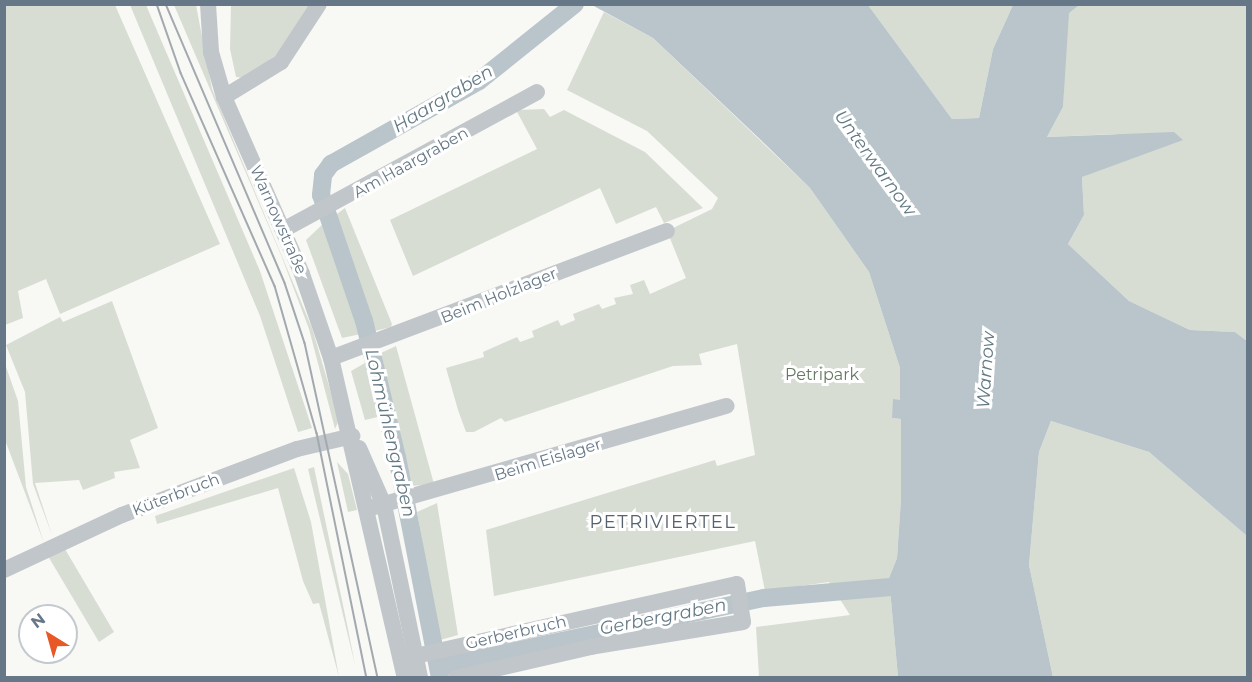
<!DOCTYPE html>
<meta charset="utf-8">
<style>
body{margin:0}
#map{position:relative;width:1252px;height:682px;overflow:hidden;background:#f8f8f5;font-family:Montserrat,sans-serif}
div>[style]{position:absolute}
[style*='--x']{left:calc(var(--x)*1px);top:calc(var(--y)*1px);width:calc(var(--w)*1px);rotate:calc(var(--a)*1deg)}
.green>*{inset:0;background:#d8ddd4}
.water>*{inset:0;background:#b9c5ca}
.canal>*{height:18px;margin:-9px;padding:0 9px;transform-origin:9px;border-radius:9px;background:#b9c5ca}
.minor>*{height:16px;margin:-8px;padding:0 8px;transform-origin:8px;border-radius:8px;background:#c1c6ca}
.tram>*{height:1.5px;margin:-0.75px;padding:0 0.75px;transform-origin:0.75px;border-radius:0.75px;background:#a2a9af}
span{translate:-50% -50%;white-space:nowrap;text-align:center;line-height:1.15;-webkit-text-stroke:6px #fff;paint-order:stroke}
.street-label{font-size:16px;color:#667887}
.park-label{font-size:16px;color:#667962}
.water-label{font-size:18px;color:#637983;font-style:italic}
.neighbourhood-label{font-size:18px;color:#55616c;letter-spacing:1.5px}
.frame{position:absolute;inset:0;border:6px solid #667887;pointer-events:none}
.north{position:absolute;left:18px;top:604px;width:60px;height:60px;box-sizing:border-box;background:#fff;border:2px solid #c2c9cf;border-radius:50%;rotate:323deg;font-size:16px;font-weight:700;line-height:24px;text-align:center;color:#667887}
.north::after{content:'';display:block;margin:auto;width:21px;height:27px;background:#e85726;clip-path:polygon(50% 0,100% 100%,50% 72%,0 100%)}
</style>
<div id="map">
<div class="green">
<i style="clip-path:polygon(5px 4px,115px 5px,220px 244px,60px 314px,46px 279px,18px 291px,23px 318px,5px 325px)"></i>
<i style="clip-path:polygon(130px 5px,146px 5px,260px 271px,312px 428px,298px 432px,260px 316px)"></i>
<i style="clip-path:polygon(174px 5px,196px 5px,212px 89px,312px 328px,339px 420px,335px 429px,309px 329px,281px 255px)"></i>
<i style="clip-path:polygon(231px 5px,312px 5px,283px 50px,245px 78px,236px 77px,230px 49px)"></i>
<i style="clip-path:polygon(868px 5px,1013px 5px,993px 49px,979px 118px,952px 119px)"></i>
<i style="clip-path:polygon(1067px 5px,1247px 5px,1247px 341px,1235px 332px,1190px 330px,1129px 301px,1068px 244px,1084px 215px,1082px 177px,1126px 157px,1116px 134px,1047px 137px,1063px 107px)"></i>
<i style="clip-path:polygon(604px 12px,653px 38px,810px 188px,869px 272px,900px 368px,900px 400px,892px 418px,901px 419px,901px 499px,897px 558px,889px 578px,898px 677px,759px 677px,756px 627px,850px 615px,829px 582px,765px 591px,755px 541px,494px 596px,486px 530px,715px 460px,717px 466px,755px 455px,737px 344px,699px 354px,702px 365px,673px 366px,505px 422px,501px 418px,474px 432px,466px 432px,458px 410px,446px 368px,484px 357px,483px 352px,517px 337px,520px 342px,534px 337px,532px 331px,558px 320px,561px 326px,575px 320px,573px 314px,599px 304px,602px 309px,616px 304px,614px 298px,633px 294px,630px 285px,644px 280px,650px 294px,686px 278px,667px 231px,712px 209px,718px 198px,647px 131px,567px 90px)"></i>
<i style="clip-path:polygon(544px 109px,550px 117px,564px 110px,645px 152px,703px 208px,664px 223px,656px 207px,616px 224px,600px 188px,413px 276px,390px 220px,537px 149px,516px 110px)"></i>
<i style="clip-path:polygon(345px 208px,392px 324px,391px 327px,375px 331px,333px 217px)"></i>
<i style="clip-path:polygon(324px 223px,349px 292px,361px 334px,342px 338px,306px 240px)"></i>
<i style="clip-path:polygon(112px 301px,158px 428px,130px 440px,140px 468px,114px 472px,115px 478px,83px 490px,79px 480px,35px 483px,52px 535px,33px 484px,25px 392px,6px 345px,60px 317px,63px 322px)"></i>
<i style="clip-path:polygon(396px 346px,434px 484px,411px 486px,381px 353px)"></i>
<i style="clip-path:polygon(4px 361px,18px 401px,26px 487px,44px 543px,5px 440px)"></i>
<i style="clip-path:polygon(365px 363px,382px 416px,365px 420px,351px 371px)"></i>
<i style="clip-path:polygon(1051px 421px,1149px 452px,1247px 536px,1247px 677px,1053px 677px,1029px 565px,1039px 452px)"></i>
<i style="clip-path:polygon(337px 462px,348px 474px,357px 510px,348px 512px)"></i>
<i style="clip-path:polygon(314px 467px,348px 629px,355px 665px,308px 469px)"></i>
<i style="clip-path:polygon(294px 468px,311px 522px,339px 677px,319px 603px,313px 604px,303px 581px,278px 488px,157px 524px,155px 516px)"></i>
<i style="clip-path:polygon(437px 503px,458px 635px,440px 640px,417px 512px)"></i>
<i style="clip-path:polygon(62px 544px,114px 632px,99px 642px,45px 551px)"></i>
</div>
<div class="water">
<i style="clip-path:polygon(592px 5px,868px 5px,952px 119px,979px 118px,993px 49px,1013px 5px,1079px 5px,1069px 13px,1063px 107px,1047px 137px,1174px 132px,1183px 140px,1082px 177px,1084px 215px,1068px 244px,1129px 301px,1190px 330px,1235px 332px,1247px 341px,1247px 536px,1149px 452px,1051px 421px,1039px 452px,1029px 565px,1053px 677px,898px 677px,889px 578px,897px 558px,901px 499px,901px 419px,892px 418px,893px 399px,900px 400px,900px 368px,869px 272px,810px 188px,766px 145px,653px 38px)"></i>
</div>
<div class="canal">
<i style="--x:439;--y:667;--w:332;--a:-12"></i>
<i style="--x:764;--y:598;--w:127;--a:-5"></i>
<i style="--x:440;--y:678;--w:225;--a:-101"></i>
<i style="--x:397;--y:457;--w:140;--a:-103.6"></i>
<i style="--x:364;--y:321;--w:133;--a:-108.8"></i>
<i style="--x:321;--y:195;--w:20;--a:-84"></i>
<i style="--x:323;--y:175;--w:14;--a:-54"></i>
<i style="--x:331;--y:164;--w:170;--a:-29.3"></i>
<i style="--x:479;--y:81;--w:123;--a:-38.7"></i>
</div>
<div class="minor">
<i style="--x:208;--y:4;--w:48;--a:86.4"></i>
<i style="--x:211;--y:52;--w:47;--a:73.9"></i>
<i style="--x:224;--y:97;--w:193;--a:66.2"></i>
<i style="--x:302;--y:274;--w:89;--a:71"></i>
<i style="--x:331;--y:358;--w:328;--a:77"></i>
<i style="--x:224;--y:97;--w:67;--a:-31.6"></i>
<i style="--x:281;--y:62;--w:69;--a:-56.8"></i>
<i style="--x:283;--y:230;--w:289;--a:-28.5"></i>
<i style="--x:331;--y:358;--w:359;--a:-20.7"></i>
<i style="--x:359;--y:448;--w:62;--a:66.3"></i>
<i style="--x:384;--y:505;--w:177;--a:78.2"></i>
<i style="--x:367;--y:509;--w:374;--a:-16"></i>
<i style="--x:4;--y:570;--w:130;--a:-25"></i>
<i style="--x:122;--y:515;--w:187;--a:-20.7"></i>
<i style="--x:297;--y:449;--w:57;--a:-13.1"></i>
<i style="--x:402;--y:659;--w:343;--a:-12.6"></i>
<i style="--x:737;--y:584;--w:38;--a:81"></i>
<i style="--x:743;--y:622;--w:154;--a:170.7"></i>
<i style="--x:591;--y:647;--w:139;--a:167.1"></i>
</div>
<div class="tram">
<i style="--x:157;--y:4;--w:73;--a:70.8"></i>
<i style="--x:181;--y:73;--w:233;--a:66.2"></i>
<i style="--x:275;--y:286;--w:153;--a:74.1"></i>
<i style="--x:317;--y:433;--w:250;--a:78.5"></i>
<i style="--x:166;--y:4;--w:303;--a:66.9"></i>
<i style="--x:285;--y:283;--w:63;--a:71.6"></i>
<i style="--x:305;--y:343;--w:343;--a:77.7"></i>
</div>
<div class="street-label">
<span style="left:411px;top:163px;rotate:-29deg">Am Haargraben</span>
<span style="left:278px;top:220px;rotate:66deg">Warnowstraße</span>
<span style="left:499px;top:296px;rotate:-22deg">Beim Holzlager</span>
<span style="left:548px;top:460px;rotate:-17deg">Beim Eislager</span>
<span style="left:176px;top:495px;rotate:-21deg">Küterbruch</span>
<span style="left:516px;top:633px;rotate:-13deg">Gerberbruch</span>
</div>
<div class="park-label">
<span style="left:822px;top:375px">Petripark</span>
</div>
<div class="water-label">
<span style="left:443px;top:99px;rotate:-31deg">Haargraben</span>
<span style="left:875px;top:163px;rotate:54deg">Unterwarnow</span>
<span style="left:986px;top:370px;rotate:-86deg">Warnow</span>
<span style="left:390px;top:433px;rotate:77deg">Lohmühlengraben</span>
<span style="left:663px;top:617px;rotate:-11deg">Gerbergraben</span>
</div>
<div class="neighbourhood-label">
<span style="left:663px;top:522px">PETRIVIERTEL</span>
</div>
<div class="frame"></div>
<div class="north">N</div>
</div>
